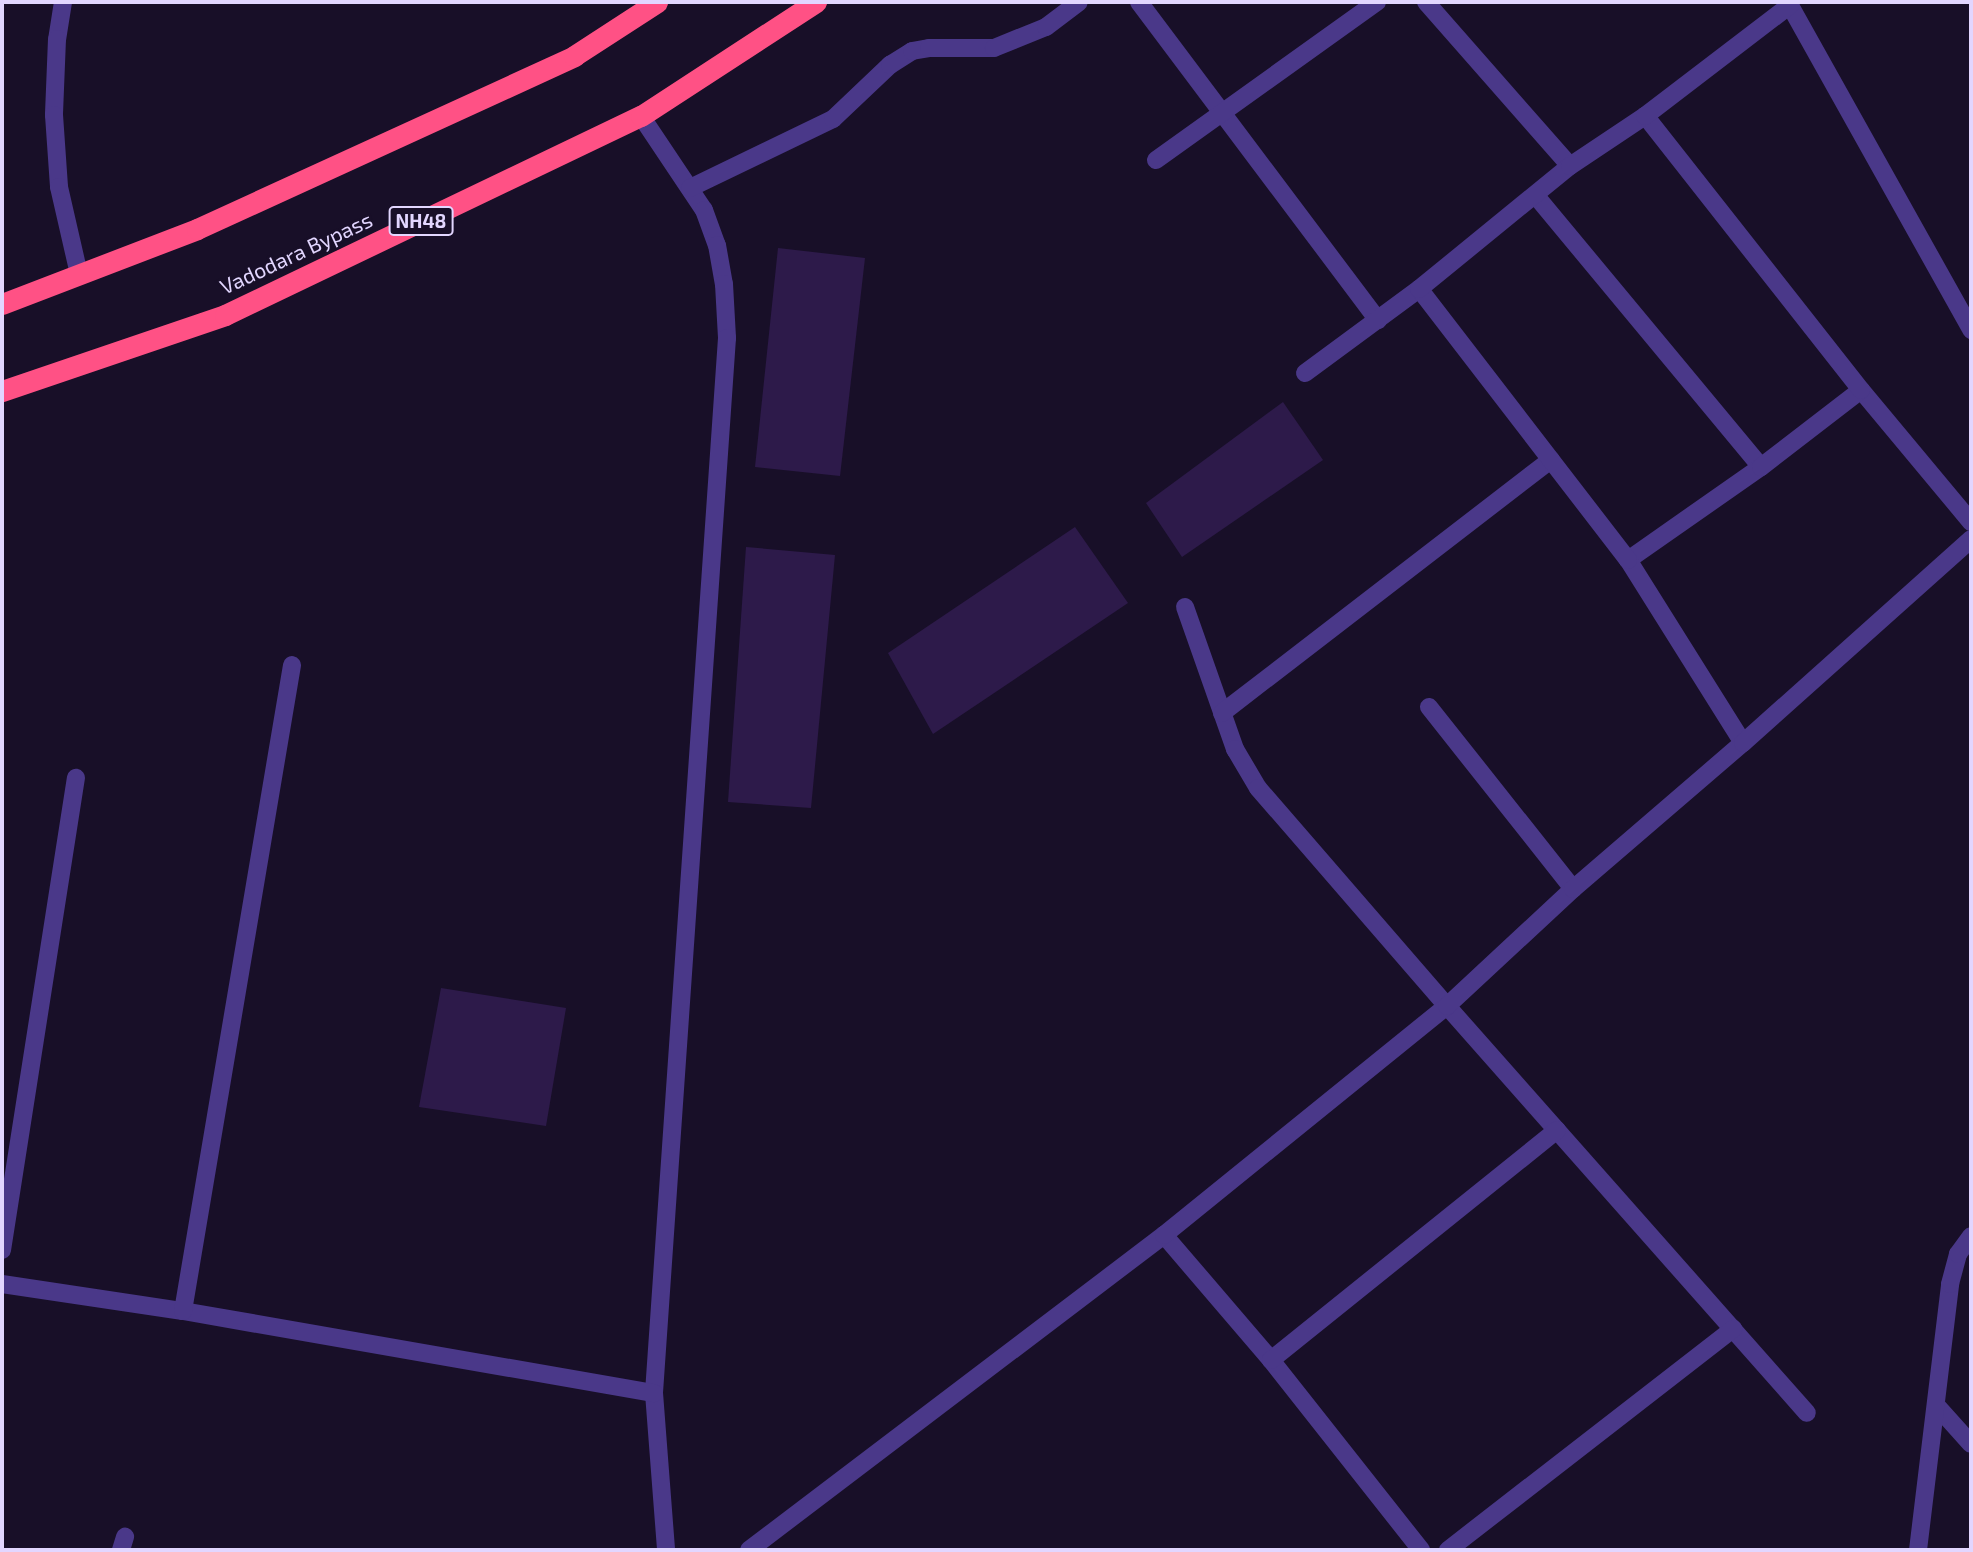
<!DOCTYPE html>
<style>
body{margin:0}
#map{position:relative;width:1973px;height:1552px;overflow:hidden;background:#180f28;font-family:"Exo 2",sans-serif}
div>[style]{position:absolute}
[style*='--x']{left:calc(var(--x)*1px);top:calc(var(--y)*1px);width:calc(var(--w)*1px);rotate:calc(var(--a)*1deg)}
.building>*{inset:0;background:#2d1a4a}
.lane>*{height:18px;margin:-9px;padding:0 9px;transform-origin:9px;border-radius:9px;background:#4a3889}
.street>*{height:18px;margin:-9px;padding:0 9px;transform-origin:9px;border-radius:9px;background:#4a3889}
.highway>*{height:21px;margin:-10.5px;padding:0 10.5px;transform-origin:10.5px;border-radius:10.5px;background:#ff5185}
span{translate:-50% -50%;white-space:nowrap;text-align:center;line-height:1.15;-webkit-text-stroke:5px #180f28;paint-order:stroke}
.shield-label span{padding:2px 5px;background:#180f28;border:2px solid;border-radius:5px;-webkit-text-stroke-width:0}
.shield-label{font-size:19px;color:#e2d6ff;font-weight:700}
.street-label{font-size:21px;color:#e2d6ff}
.frame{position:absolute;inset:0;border:4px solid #e2d6ff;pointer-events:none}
</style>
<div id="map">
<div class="building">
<i style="clip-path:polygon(778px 248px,865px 258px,840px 476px,755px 467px)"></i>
<i style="clip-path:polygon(1283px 402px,1323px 460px,1182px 557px,1146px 503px)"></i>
<i style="clip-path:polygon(1075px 527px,1128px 603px,933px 734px,888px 653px)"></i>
<i style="clip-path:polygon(746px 547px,835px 555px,811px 808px,728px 802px)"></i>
<i style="clip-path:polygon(441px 988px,566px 1008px,546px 1126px,419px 1107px)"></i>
</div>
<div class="lane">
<i style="--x:63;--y:2;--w:37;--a:99"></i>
<i style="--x:57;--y:39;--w:76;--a:92.3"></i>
<i style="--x:54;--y:115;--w:72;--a:86"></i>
<i style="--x:59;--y:187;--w:89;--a:77.1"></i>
<i style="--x:1447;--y:1006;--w:543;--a:48.51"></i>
<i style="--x:1164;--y:1235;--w:165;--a:49.4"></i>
<i style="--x:1271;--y:1360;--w:242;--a:51.7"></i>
<i style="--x:1271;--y:1360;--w:367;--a:-38.8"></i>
<i style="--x:121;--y:1550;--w:14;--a:-73"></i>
<i style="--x:1448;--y:1550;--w:361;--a:-37.8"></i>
</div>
<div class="street">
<i style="--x:1139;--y:2;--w:398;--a:53.1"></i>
<i style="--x:1426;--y:2;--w:218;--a:48.7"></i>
<i style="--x:1788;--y:2;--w:376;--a:60.8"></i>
<i style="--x:641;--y:116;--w:113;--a:56.2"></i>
<i style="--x:704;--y:210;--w:37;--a:70"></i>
<i style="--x:717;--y:245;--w:40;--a:80"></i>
<i style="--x:724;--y:284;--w:54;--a:86.8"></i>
<i style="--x:727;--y:338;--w:1058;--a:93.96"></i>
<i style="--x:654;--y:1393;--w:157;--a:85.6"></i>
<i style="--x:1156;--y:160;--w:272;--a:-35.6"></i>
<i style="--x:690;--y:188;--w:159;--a:-25.8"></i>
<i style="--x:833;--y:119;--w:79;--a:-43.5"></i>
<i style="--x:890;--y:65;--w:26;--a:-32"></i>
<i style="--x:912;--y:51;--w:17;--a:-10"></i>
<i style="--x:929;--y:48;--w:65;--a:0"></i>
<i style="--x:994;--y:48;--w:56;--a:-22"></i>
<i style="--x:1046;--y:27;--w:41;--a:-37.1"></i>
<i style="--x:1536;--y:196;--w:352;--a:50.3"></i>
<i style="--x:1305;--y:373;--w:142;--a:-36.4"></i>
<i style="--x:1861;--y:390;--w:172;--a:50.2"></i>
<i style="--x:1628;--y:560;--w:162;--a:-35"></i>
<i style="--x:1761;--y:467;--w:126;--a:-37.6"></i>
<i style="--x:1861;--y:390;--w:349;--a:-128.2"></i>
<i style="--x:1185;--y:607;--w:151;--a:70.6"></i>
<i style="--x:1235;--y:749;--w:45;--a:59.5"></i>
<i style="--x:1258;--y:788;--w:289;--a:49.1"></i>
<i style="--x:1429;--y:707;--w:232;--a:51.6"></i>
<i style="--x:1222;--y:713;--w:415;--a:-37.6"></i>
<i style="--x:1743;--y:743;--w:216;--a:-122.1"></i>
<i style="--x:1628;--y:560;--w:342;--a:-127.6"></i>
<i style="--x:1419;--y:289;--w:195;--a:-39.2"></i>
<i style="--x:1570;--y:166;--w:90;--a:-33.7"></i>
<i style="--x:1645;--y:116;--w:183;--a:-37.4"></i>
<i style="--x:2;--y:1250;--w:478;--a:-81.1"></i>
<i style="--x:2;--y:1284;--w:183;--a:8.5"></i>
<i style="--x:183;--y:1311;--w:478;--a:9.9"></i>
<i style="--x:183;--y:1311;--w:655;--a:-80.42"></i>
<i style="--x:1936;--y:1405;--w:52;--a:48.1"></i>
<i style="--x:749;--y:1550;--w:521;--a:-37.2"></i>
<i style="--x:1164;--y:1235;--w:364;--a:-39"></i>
<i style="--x:1447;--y:1006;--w:172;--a:-42.9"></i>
<i style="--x:1573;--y:889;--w:224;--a:-40.7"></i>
<i style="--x:1743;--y:743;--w:306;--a:-41.8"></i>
<i style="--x:1918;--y:1550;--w:268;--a:-83.1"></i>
<i style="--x:1950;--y:1284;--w:31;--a:-75"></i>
<i style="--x:1958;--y:1254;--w:22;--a:-54"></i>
</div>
<div class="highway">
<i style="--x:2;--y:304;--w:209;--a:-21"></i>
<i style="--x:197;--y:229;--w:415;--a:-24.6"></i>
<i style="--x:574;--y:56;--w:99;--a:-33"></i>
<i style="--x:2;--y:391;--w:236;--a:-18.8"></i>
<i style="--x:225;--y:315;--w:461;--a:-25.6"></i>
<i style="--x:641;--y:116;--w:209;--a:-33.1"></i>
</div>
<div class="shield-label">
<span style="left:421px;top:221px">NH48</span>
</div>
<div class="street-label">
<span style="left:296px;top:253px;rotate:-25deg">Vadodara Bypass</span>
</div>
<div class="frame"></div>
</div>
